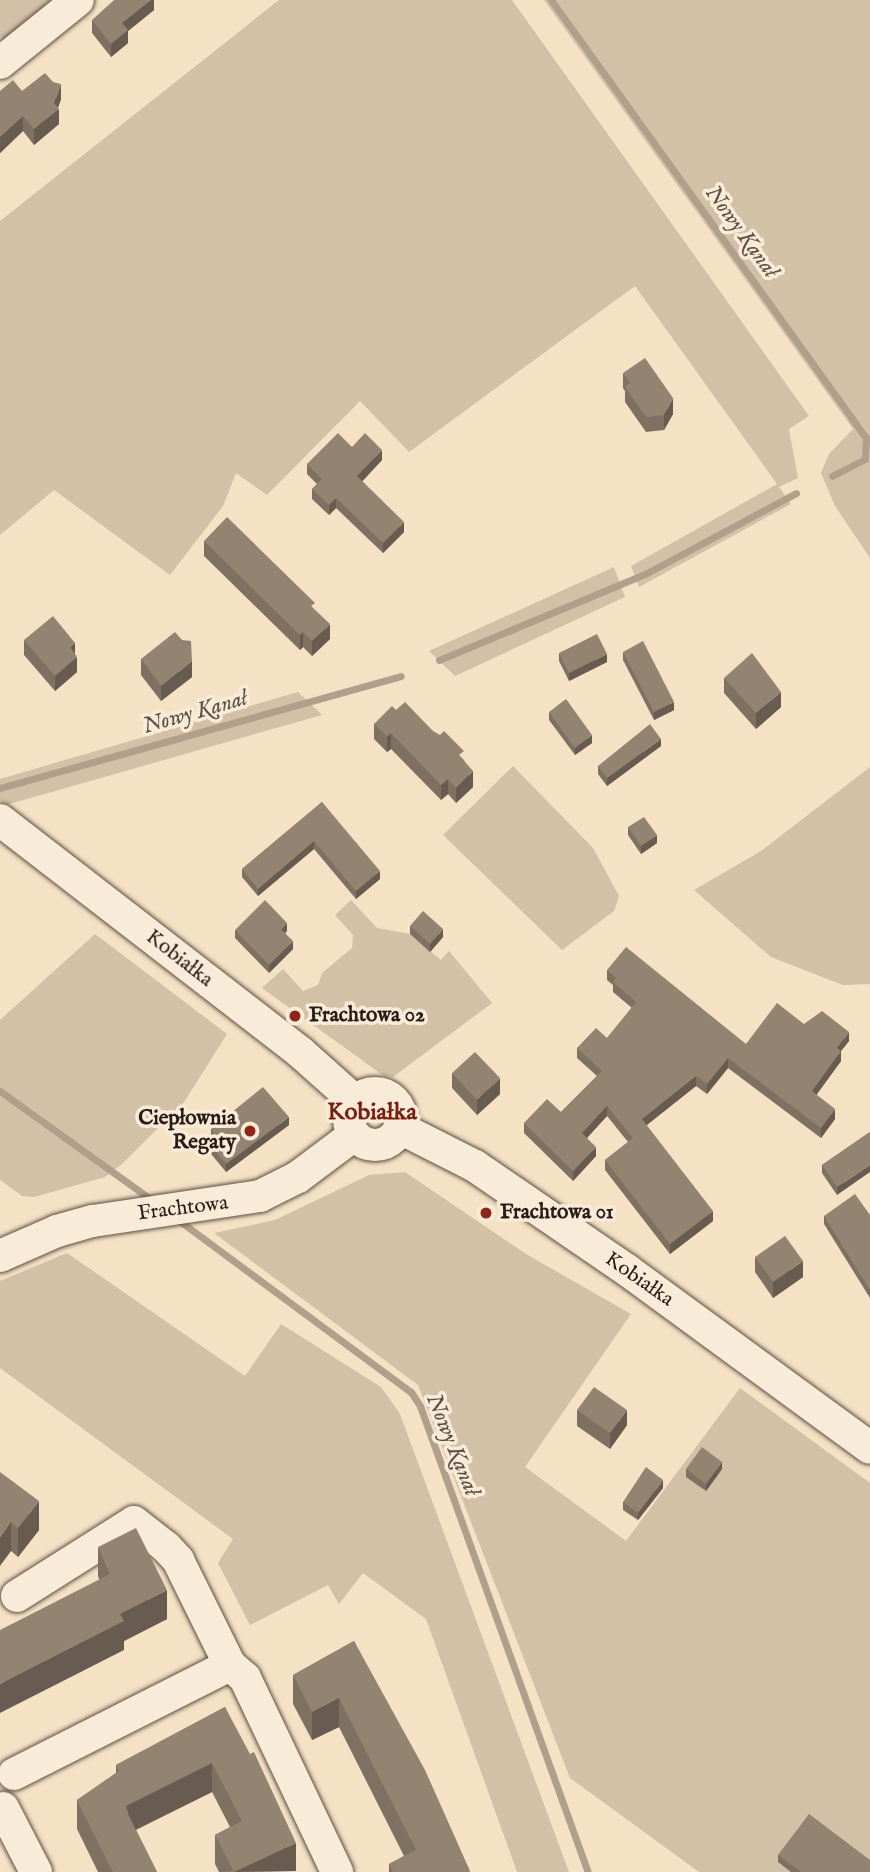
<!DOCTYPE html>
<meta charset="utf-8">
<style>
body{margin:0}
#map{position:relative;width:870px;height:1872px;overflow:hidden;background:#f5e2c5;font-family:"IM FELL English",serif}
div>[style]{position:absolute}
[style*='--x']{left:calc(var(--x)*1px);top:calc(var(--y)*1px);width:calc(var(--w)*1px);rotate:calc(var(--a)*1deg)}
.green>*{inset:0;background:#d2c0a7}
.stream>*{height:7px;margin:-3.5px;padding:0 3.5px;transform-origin:3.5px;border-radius:3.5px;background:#b09f8a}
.roads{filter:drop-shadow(0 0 2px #5c4e42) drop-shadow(0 0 2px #5c4e42)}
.minor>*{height:32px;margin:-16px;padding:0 16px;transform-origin:16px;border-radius:16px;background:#f8ecd9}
.minor>.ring{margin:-16px;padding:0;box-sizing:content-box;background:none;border:32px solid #f8ecd9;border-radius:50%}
.wall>*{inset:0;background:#7e7161}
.shaded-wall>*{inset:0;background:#675c4f}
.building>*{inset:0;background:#938371}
.dots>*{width:19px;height:19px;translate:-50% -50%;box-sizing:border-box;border:4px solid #f8ecd9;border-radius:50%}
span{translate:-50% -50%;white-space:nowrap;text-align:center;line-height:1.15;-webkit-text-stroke:7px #f8ecd9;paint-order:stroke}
.street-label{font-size:21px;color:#291c17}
.poi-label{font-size:21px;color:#291c17;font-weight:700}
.left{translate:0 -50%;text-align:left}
.right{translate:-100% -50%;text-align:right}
.water-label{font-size:23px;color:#5f5045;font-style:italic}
.quarter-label{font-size:24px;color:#7a1f14;font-weight:700}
</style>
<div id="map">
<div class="green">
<i style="clip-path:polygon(0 0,61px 0,6px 44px,0 36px)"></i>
<i style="clip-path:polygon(279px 0,512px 0,809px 416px,789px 429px,798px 478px,779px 487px,791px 504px,639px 587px,631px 566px,777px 484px,635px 286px,409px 452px,360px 401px,267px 495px,236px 473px,223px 506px,170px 575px,54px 490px,0 535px,0 221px)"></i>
<i style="clip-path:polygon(544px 0,870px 0,870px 558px,835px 506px,821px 473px,829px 454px,853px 429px)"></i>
<i style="clip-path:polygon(614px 567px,625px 597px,455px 676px,429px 651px)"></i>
<i style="clip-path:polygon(298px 692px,322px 715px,6px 805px,0 800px,0 779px)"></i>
<i style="clip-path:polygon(513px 766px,593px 848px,619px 896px,614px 911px,562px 950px,443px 835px)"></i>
<i style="clip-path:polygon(870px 767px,870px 984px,843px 985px,771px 957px,694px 890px,761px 851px)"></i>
<i style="clip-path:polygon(351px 900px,377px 928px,410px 934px,441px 960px,449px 951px,492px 1003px,393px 1077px,384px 1076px,262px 988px,283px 969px,303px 991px,318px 985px,322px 973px,352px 948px,353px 935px,335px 915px)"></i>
<i style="clip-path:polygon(95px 934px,227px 1034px,184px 1102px,122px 1164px,105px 1177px,34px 1197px,22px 1196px,0 1180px,0 1020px)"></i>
<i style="clip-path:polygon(405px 1172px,526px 1254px,631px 1314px,525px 1467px,626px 1541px,740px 1388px,870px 1483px,870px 1872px,699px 1872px,570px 1778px,418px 1385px,214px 1233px,275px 1220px,369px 1175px)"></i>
<i style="clip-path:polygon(67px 1253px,245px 1376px,281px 1324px,381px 1387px,400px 1414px,569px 1872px,517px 1872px,426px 1619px,363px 1573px,339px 1604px,328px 1585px,250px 1625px,218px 1563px,233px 1539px,0 1368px,0 1281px)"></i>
</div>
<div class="stream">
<i style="--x:551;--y:0;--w:540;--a:54.28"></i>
<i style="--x:866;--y:438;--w:21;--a:93"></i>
<i style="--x:865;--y:459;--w:37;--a:153"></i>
<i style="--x:439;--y:660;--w:225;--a:-22.7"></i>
<i style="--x:647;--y:573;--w:169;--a:-28.2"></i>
<i style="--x:0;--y:788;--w:416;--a:-15.6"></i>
<i style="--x:0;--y:1091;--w:188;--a:35.7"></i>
<i style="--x:177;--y:1219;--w:291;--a:36.5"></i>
<i style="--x:411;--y:1392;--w:17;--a:57"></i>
<i style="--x:420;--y:1406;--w:495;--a:70.2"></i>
</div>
<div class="roads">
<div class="minor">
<i style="--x:0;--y:63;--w:100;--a:-38.9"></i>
<i style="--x:0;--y:820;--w:379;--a:37.7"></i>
<i style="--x:300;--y:1052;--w:74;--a:41.7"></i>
<i class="ring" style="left:349px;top:1093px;width:20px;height:20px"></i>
<i style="--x:400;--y:1128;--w:84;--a:26.9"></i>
<i style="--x:475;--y:1166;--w:184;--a:34.4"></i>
<i style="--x:627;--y:1270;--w:301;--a:36.2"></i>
<i style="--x:0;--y:1256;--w:62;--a:-23.7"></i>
<i style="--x:57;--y:1231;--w:37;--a:-16"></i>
<i style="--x:93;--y:1221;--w:169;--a:-8.5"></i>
<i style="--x:260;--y:1196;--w:42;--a:-26.6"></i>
<i style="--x:298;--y:1177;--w:70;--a:-36.9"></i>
<i style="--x:17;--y:1596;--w:138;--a:-32.3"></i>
<i style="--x:134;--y:1522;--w:41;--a:38"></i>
<i style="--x:166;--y:1547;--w:18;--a:47"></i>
<i style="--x:178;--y:1560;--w:117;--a:63.7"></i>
<i style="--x:230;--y:1665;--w:20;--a:41"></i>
<i style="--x:245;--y:1678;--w:215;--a:64.6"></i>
<i style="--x:14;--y:1774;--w:242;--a:-26.8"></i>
<i style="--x:3;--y:1808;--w:72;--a:62.7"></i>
</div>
</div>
<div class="wall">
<i style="clip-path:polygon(154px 0,154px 10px,128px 31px,128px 43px,111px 57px,92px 33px,92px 20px)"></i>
<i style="clip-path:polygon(0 91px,22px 91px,61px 99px,58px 107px,59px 124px,34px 145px,23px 131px,0 153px)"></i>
<i style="clip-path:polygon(623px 373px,673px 414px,664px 430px,646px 432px,625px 402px,625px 391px,623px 388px)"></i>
<i style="clip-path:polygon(352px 447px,382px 460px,362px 481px,404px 532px,383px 553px,336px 508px,329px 515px,312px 499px,312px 489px,317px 484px,307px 474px,307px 464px)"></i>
<i style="clip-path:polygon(204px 541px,330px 639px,312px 656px,303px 647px,300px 650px,204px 556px)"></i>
<i style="clip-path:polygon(24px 640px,75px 654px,77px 672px,55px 691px,24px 655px)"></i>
<i style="clip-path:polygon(623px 652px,674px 710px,654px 720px,623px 660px)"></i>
<i style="clip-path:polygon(559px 653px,607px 662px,569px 681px,559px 661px)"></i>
<i style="clip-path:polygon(141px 659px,192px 677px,161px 701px,141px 675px)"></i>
<i style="clip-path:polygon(724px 678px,781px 707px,756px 729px,724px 693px)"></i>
<i style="clip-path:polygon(396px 710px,433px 731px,464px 760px,473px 787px,456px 803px,448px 794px,441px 800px,391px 749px,387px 752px,374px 739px,374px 724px)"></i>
<i style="clip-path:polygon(549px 712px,592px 743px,575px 755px,549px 720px)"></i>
<i style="clip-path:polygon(661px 746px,607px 786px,598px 774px,598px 766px)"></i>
<i style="clip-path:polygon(322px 802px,380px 879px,356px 899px,314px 849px,258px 896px,242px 877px,242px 869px)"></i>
<i style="clip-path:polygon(628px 827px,657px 843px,641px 854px,628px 835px)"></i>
<i style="clip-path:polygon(410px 926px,443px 937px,430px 952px,410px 934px)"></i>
<i style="clip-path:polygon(235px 930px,287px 931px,285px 933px,293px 949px,269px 973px,235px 938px)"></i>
<i style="clip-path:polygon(607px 970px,746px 1044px,804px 1024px,849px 1041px,841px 1051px,841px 1061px,816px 1095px,835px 1119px,821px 1138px,728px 1068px,707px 1094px,696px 1086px,646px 1125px,713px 1221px,670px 1254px,605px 1170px,605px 1160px,628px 1142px,607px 1116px,587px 1138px,596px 1156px,573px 1181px,524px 1133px,524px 1123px,561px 1112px,597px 1076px,577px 1058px,577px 1048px,607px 1038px,632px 1008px,613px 992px,613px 985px,607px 980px)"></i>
<i style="clip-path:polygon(452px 1073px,500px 1094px,477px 1115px,452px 1088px)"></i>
<i style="clip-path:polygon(289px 1125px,226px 1172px,207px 1149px,207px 1141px,211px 1137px,211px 1129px)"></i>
<i style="clip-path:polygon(870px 1132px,837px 1195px,822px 1173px,822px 1165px)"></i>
<i style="clip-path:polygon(870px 1215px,870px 1298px,824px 1224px,824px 1216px)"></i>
<i style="clip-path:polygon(755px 1257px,803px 1277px,773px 1298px,755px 1272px)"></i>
<i style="clip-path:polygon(577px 1410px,627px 1425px,610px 1449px,577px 1426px)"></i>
<i style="clip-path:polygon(686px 1469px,722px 1469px,706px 1491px,686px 1477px)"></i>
<i style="clip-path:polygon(0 1472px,39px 1530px,18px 1557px,11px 1551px)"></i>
<i style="clip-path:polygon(663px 1488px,638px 1520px,623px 1510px,623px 1502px)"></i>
<i style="clip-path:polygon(98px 1547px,167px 1619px,124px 1641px,124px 1650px,98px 1576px)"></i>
<i style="clip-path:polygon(354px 1641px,470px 1872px,389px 1872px,389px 1864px,404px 1856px,339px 1727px,312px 1740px,293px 1704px,293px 1675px)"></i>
<i style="clip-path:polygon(225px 1707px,296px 1871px,219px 1872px,215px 1864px,215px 1835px,230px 1827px,212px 1792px,136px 1830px,157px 1872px,98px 1872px,77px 1829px,77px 1800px,116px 1773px,116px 1765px)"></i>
<i style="clip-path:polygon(778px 1855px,870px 1872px,791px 1872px,778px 1862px)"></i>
</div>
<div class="shaded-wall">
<i style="clip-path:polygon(151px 0,154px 0,154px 10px,128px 31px,128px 43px,111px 57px,111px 44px,122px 23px)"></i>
<i style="clip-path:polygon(61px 84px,61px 99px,57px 111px,59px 109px,59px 124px,34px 145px,34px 129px,54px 103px)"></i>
<i style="clip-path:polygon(23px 116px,23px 131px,0 153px,0 137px)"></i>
<i style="clip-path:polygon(673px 398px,673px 414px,664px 430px,664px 415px)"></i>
<i style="clip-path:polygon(382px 450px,382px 460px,357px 487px,357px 476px)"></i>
<i style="clip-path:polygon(336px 498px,336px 508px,329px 515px,329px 505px)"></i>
<i style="clip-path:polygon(404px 522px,404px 532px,383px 553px,383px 543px)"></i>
<i style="clip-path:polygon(330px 624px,330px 639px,312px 656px,312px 641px)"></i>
<i style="clip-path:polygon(303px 632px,303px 647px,300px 650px,300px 635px)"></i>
<i style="clip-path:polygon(75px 643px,75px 658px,70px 647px)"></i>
<i style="clip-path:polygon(607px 654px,607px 662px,569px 681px,569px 673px)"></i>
<i style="clip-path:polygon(77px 657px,77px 672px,55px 691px,55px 676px)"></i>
<i style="clip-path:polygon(192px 661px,192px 677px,161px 701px,161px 686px)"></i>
<i style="clip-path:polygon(781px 692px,781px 707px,756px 729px,756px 713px)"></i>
<i style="clip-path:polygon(674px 702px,674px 710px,654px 720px,654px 712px)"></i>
<i style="clip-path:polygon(391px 733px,391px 749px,387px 752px,387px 737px)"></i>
<i style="clip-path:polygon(592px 735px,592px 743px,575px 755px,575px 748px)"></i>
<i style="clip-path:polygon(661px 739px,661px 746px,607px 786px,607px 778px)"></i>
<i style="clip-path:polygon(473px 771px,473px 787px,456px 803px,456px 788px)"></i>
<i style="clip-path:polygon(448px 779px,448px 794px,441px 800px,441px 785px)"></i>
<i style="clip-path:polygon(657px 835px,657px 843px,641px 854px,641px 846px)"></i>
<i style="clip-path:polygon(314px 841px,314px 849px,258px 896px,258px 889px)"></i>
<i style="clip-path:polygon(380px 871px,380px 879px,356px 899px,356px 891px)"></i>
<i style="clip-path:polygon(287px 923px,287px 931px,281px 937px,281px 929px)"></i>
<i style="clip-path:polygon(443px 929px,443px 937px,430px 952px,430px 944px)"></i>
<i style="clip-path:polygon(293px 941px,293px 949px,269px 973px,269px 965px)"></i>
<i style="clip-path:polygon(849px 1032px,849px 1041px,841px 1051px,841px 1061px,812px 1101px,812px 1091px,837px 1048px)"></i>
<i style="clip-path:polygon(728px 1058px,728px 1068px,707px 1094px,707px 1084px)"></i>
<i style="clip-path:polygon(696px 1076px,696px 1086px,642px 1129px,642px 1119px)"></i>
<i style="clip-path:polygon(500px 1078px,500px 1094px,477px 1115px,477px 1100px)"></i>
<i style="clip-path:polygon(607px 1106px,607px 1116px,582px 1143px,582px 1133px)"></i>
<i style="clip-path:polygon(835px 1109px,835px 1119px,821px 1138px,821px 1128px)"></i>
<i style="clip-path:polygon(289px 1117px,289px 1125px,226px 1172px,226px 1164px)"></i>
<i style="clip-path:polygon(596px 1147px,596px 1156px,573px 1181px,573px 1171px)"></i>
<i style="clip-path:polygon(870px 1165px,870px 1172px,837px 1195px,837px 1187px)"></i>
<i style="clip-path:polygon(713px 1211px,713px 1221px,670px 1254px,670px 1244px)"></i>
<i style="clip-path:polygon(803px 1261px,803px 1277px,773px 1298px,773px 1282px)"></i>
<i style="clip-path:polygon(627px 1410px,627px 1425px,610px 1449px,610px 1433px)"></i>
<i style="clip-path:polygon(722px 1462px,722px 1469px,706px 1491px,706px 1484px)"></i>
<i style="clip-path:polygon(663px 1480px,663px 1488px,638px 1520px,638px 1513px)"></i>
<i style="clip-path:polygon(39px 1501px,39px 1530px,18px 1557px,18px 1528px)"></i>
<i style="clip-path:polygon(11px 1522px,11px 1551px,0 1566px,0 1537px)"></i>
<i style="clip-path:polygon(167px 1590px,167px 1619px,124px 1641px,124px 1650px,0 1713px,0 1684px,120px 1614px)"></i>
<i style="clip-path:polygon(339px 1698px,339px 1727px,312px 1740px,312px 1712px)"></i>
<i style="clip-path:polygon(212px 1763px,212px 1792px,126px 1834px,126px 1806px)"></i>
<i style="clip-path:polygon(296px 1843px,296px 1871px,234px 1872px)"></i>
</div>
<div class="building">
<i style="clip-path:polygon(114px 0,151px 0,122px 23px,128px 30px,111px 44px,92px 20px)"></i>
<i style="clip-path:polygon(45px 73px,53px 82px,61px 84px,54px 103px,59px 109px,34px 129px,23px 116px,0 137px,0 91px,13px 80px,22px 91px)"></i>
<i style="clip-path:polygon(645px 358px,673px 398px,664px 415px,646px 417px,625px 387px,630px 383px,623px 373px)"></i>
<i style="clip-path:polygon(338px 433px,352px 447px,365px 433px,382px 450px,357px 476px,404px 522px,383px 543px,336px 498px,329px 505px,312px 489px,322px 479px,307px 464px)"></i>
<i style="clip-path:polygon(227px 517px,315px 603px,311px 606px,330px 624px,312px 641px,303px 632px,300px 635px,204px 541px)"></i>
<i style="clip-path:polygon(53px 616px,75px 643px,70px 647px,77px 657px,55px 676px,24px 640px)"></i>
<i style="clip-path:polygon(175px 632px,182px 640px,191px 641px,192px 661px,161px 686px,141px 659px)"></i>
<i style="clip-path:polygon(597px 634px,607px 654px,569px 673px,559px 653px)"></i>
<i style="clip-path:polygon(643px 641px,674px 702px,654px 712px,623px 652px)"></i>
<i style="clip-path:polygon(752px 653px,781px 692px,756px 713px,724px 678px)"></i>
<i style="clip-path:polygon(566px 699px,592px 735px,575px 748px,549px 712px)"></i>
<i style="clip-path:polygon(405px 702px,433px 731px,440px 735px,444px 731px,464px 751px,459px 755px,473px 771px,456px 788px,448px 779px,441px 785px,391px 733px,387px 737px,374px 724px,392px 706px,396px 710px)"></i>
<i style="clip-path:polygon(650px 724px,661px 739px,607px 778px,598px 766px)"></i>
<i style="clip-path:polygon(322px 802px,380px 871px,356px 891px,314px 841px,258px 889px,242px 869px)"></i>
<i style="clip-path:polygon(644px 817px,657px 835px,641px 846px,628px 827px)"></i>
<i style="clip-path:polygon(265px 900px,287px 923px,281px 929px,293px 941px,269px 965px,235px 930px)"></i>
<i style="clip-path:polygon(423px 911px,443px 929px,430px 944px,410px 926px)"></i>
<i style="clip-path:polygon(626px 947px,746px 1044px,777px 1003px,804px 1024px,822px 1011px,849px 1032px,837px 1048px,841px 1051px,812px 1091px,835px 1109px,821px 1128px,728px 1058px,707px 1084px,696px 1076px,642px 1119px,713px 1211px,670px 1244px,605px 1160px,633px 1138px,607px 1106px,582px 1133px,596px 1147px,573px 1171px,524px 1123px,547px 1099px,561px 1112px,602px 1071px,577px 1048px,596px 1028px,607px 1038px,636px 1002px,613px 982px,616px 978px,607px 970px)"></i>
<i style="clip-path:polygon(475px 1052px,500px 1078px,477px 1100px,452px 1073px)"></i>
<i style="clip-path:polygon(263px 1087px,289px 1117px,226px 1164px,207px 1141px,215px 1134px,211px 1129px)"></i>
<i style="clip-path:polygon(870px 1132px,870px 1165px,837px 1187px,822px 1165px)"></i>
<i style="clip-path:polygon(855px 1194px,870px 1215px,870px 1290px,824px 1216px)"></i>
<i style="clip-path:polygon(785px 1236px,803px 1261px,773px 1282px,755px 1257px)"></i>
<i style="clip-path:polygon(594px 1387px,627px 1410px,610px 1433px,577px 1410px)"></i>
<i style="clip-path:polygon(702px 1447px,722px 1462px,706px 1484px,686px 1469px)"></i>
<i style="clip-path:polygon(646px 1467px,663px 1480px,638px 1513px,623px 1502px)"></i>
<i style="clip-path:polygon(0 1472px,39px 1501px,18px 1528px,11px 1522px,0 1537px)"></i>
<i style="clip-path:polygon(136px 1528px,167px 1590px,120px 1614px,124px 1621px,0 1684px,0 1630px,110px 1574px,98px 1547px)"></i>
<i style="clip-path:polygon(354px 1641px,425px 1770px,470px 1871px,468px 1872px,393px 1872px,389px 1864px,416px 1850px,339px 1698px,312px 1712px,293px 1675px)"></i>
<i style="clip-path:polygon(225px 1707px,250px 1754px,254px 1752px,296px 1843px,234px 1872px,215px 1835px,242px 1821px,212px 1763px,126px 1806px,129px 1816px,157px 1872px,113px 1872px,77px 1800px,119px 1771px,116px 1765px)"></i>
<i style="clip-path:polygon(809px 1814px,870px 1860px,870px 1872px,801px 1872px,778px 1855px)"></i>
</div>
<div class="dots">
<i style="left:295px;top:1016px;background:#8f2418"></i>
<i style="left:250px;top:1131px;background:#8f2418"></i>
<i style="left:486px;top:1213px;background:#8f2418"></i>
</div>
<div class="street-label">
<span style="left:179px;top:959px;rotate:38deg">Kobiałka</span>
<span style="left:183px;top:1209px;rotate:-7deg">Frachtowa</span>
<span style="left:639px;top:1280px;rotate:35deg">Kobiałka</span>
</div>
<div class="poi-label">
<span class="left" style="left:309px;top:1016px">Frachtowa 02</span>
<span class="right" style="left:236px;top:1131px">Ciepłownia<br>Regaty</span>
<span class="left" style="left:500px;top:1213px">Frachtowa 01</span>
</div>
<div class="water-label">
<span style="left:741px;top:232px;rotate:54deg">Nowy Kanał</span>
<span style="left:195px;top:713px;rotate:-16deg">Nowy Kanał</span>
<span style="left:452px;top:1445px;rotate:68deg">Nowy Kanał</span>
</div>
<div class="quarter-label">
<span style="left:372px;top:1113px">Kobiałka</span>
</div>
</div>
